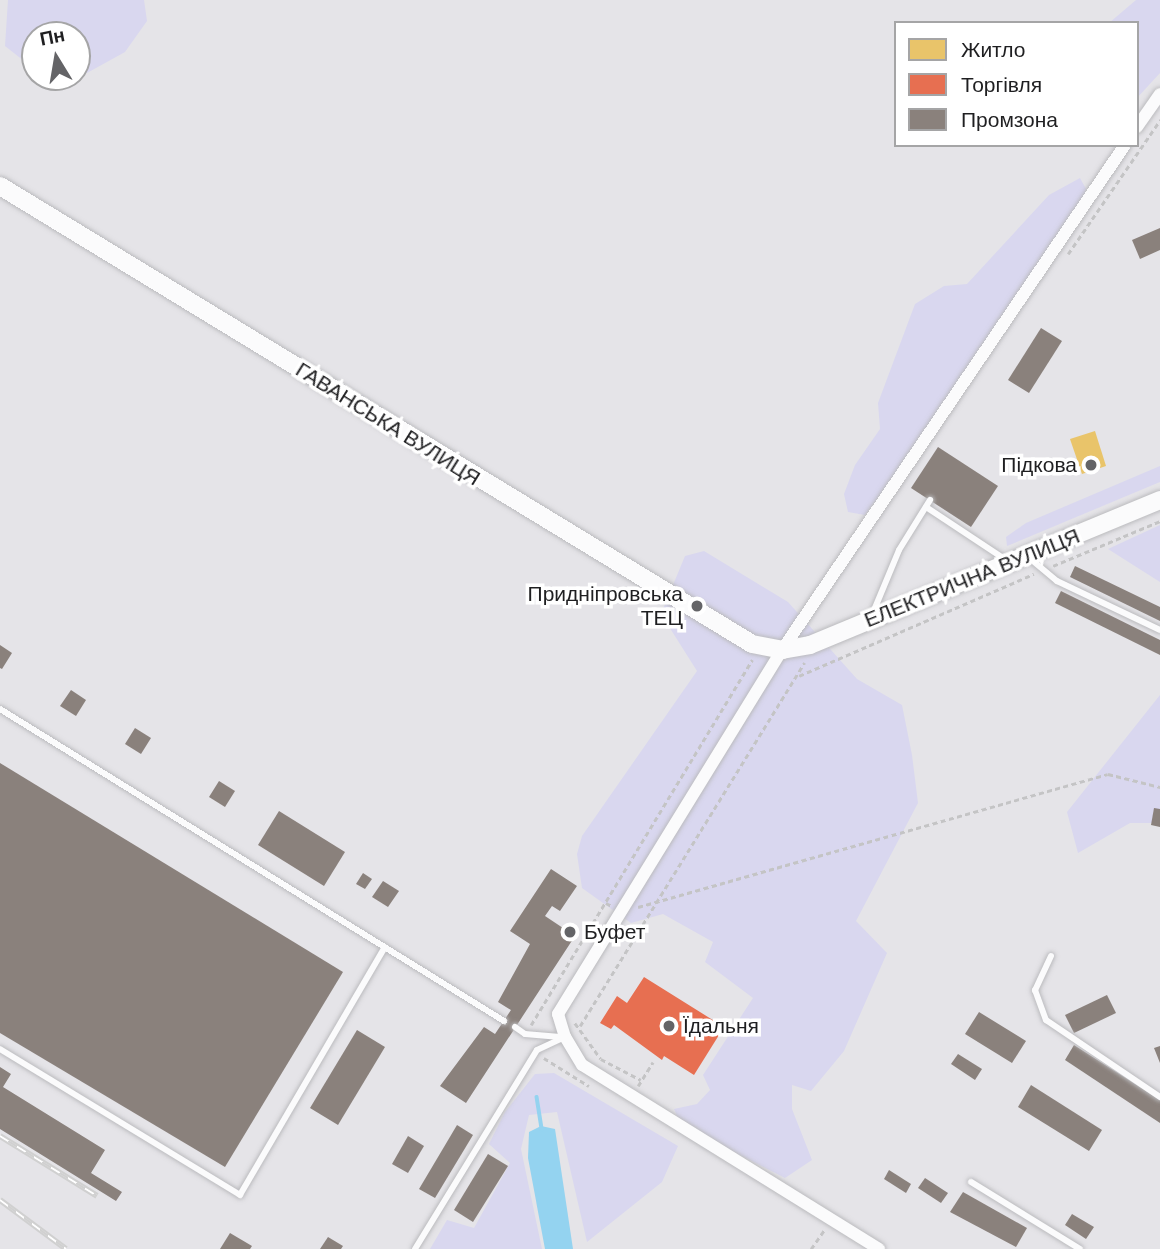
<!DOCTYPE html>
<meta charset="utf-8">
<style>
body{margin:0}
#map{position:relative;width:1160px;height:1249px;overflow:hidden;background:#e5e4e8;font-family:"DM Sans",sans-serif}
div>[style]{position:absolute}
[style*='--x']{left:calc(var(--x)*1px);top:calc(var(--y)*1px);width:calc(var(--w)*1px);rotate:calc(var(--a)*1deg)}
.green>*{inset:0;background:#d9d7ef}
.water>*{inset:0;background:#94d3f0}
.homes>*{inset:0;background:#e9c46a}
.shops>*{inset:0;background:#e76f51}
.industry>*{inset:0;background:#8a817c}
.stream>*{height:3.5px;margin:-1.75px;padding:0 1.75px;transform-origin:1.75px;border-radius:1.75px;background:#94d3f0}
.path>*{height:2.5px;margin-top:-1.25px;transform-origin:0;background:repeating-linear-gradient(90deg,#c4c4c5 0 5px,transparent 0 8.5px)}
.roads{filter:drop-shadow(0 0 2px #bbbbbe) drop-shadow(0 0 2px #bbbbbe)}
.lane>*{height:6px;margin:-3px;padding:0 3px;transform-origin:3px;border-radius:3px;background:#fbfbfc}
.street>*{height:12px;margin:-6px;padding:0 6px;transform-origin:6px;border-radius:6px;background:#fbfbfc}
.secondary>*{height:18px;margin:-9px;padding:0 9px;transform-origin:9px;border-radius:9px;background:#fbfbfc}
.rail>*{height:6px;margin-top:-3px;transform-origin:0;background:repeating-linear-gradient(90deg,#fff 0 10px,#d0d0d0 0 20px);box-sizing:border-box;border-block:2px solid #d0d0d0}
.dots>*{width:19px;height:19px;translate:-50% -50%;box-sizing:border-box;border:4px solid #fff;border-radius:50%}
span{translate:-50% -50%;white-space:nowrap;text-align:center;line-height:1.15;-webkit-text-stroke:7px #fff;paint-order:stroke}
.street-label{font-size:21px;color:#1f1f21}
.poi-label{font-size:21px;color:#1f1f21}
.right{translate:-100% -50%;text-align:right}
.left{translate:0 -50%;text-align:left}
.legend{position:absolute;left:894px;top:21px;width:245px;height:126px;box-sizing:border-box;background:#fff;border:2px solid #a5a5a6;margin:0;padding:9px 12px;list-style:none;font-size:21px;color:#1f1f21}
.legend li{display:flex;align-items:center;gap:14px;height:35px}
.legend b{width:35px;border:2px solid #a5a5a6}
.north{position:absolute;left:21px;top:21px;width:70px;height:70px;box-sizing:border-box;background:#fff;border:2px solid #a5a5a6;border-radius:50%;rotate:349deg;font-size:19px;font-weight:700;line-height:28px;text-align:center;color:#1f1f21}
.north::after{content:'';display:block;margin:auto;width:24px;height:32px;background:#646467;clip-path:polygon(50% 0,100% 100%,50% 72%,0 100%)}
</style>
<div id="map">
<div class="green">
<i style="clip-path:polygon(8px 0,144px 0,147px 21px,125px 52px,87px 73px,77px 70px,77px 35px,35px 35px,35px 60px,24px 61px,5px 46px)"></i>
<i style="clip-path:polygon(1136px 0,1160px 0,1160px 73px,1137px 98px,1137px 23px,1109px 23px)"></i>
<i style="clip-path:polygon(1080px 178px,1086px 189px,1083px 200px,893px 478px,865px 515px,848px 512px,844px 494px,855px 465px,880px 429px,878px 403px,915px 304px,944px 286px,967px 284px,1049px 195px)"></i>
<i style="clip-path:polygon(1160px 466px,1160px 482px,1007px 546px,1006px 537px,1026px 523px)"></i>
<i style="clip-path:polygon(1160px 525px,1160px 582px,1108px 549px)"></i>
<i style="clip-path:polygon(704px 551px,788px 602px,857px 679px,902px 705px,912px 755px,918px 803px,856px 921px,887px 953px,844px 1051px,811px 1091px,792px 1085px,792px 1109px,812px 1160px,785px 1178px,681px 1125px,674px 1109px,697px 1104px,710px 1090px,703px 1075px,753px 998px,705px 962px,713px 942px,663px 914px,631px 923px,582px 888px,577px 854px,582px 836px,697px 671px,661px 614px,685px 556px)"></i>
<i style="clip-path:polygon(1160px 695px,1160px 823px,1130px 823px,1078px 853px,1067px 812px)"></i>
<i style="clip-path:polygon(554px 1073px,678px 1146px,662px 1182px,587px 1242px,557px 1112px,529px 1115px,521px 1149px,542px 1249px,430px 1249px,447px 1220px,474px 1228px,510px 1163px,489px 1144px,505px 1112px,535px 1074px)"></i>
</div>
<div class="water">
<i style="clip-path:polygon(541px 1126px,555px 1129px,573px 1249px,545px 1249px,528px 1158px,529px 1132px)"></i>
</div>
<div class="homes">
<i style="clip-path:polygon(1095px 431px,1106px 466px,1082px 474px,1070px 439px)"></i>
</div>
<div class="shops">
<i style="clip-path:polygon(644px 977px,724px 1027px,694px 1075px,664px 1056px,662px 1060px,614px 1025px,611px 1029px,600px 1023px,617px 996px,627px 1003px)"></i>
</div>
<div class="industry">
<i style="clip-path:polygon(1160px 228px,1160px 250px,1140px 259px,1132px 240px)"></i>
<i style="clip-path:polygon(1041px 328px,1062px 341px,1029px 393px,1008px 380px)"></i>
<i style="clip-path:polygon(938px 447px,998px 486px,971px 527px,911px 488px)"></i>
<i style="clip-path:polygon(1075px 566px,1160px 607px,1160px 621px,1070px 577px)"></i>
<i style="clip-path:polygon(1061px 591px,1160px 640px,1160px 655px,1055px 603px)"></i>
<i style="clip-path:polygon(0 645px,12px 653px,2px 669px,0 668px)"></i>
<i style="clip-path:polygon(71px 690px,86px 700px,76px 716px,60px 706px)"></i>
<i style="clip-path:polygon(135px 728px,151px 738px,141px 754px,125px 744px)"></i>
<i style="clip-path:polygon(0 763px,343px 972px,225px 1167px,0 1033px)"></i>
<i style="clip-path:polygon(219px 781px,235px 791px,225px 807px,209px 797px)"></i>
<i style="clip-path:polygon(1154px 808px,1160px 809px,1160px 827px,1151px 825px)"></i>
<i style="clip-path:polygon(279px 811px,345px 852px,324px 886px,258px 845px)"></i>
<i style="clip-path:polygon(551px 869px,577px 886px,560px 911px,552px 906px,545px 916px,575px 936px,466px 1103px,440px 1086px,484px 1027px,495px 1034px,511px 1010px,498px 1002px,530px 944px,510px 931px)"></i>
<i style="clip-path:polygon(363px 873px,372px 879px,365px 889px,356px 884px)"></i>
<i style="clip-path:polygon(383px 881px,399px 891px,388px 907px,372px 897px)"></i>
<i style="clip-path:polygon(1107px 995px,1116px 1013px,1074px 1033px,1065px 1015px)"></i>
<i style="clip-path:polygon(979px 1012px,1026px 1041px,1012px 1063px,965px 1034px)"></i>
<i style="clip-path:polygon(357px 1030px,385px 1047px,338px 1125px,310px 1108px)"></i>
<i style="clip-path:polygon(1074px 1045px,1160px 1100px,1160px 1123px,1065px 1060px)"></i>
<i style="clip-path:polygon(1160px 1046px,1160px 1063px,1154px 1048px)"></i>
<i style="clip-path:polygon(958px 1054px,982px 1069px,975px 1080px,951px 1064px)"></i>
<i style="clip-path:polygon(0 1067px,11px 1074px,3px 1087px,105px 1150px,91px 1173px,122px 1192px,116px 1201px,0 1129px)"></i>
<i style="clip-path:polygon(1031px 1085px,1102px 1130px,1089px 1151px,1018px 1107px)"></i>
<i style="clip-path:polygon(457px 1125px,473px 1135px,435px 1198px,419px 1189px)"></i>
<i style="clip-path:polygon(408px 1136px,424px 1146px,408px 1173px,392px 1164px)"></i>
<i style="clip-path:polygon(488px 1154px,508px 1166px,473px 1222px,454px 1210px)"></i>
<i style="clip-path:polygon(889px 1170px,911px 1184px,906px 1193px,884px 1179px)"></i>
<i style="clip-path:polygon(925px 1178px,948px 1193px,941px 1203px,918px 1188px)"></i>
<i style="clip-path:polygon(963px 1192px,1027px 1228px,1016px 1247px,950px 1212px)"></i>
<i style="clip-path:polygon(1072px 1214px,1094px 1227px,1086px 1239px,1065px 1225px)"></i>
<i style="clip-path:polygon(230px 1233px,252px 1246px,250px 1249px,220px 1249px)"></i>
<i style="clip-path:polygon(328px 1237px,343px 1246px,341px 1249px,320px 1249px)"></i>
</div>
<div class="stream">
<i style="--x:537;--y:1097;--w:33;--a:81"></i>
</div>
<div class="path">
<i style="--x:1068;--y:254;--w:163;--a:-55.5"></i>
<i style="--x:1053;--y:566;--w:116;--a:-22.8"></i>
<i style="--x:799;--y:676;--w:256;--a:-23.5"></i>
<i style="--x:606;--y:903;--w:7;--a:27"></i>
<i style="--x:638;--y:907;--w:488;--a:-15.8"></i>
<i style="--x:1108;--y:774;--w:54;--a:14"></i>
<i style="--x:575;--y:1023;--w:44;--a:54.2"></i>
<i style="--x:601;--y:1059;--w:45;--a:27.7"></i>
<i style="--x:531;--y:1025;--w:427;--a:-58.8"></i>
<i style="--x:580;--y:1026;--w:427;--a:-58.3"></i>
<i style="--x:544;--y:1058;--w:53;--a:31.9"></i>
<i style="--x:638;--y:1086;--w:28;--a:-58"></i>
<i style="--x:811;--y:1249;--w:24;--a:-55"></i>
</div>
<div class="roads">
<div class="lane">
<i style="--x:926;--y:507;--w:96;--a:33.5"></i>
<i style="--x:1027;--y:556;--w:39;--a:40"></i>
<i style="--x:1057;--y:581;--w:114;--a:25.4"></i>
<i style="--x:872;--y:615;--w:70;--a:-67.4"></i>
<i style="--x:899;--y:550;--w:59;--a:-58.2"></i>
<i style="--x:0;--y:709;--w:593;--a:31.76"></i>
<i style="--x:1051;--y:956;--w:38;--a:115"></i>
<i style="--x:1035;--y:990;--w:32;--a:70"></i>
<i style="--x:1046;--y:1020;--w:138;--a:34"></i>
<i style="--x:515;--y:1027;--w:12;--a:35"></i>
<i style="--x:525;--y:1034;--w:38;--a:5"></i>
<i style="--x:0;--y:1049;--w:281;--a:31.3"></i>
<i style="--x:240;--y:1195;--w:287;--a:-59.7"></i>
<i style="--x:971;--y:1182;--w:128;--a:31.6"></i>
<i style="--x:415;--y:1249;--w:233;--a:-58.5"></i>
<i style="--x:537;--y:1050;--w:31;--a:-25"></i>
</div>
<div class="street">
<i style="--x:1137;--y:127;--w:40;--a:-55.1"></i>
<i style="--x:879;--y:1249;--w:349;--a:-148.2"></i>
<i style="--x:582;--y:1065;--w:33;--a:-121"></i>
<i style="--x:565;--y:1037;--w:24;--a:-107"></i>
<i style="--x:558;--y:1014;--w:427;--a:-58.4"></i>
<i style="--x:782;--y:650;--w:610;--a:-55.82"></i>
</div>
<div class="secondary">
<i style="--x:0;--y:186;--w:880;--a:31.34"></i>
<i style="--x:752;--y:644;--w:31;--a:11"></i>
<i style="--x:782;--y:650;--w:28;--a:-10"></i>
<i style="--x:810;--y:645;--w:379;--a:-22.5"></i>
</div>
</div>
<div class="rail">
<i style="--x:0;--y:1136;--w:114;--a:31.7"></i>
<i style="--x:0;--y:1200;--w:82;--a:36.6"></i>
</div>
<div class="dots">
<i style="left:1091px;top:465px;background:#646467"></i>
<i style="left:697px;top:606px;background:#646467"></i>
<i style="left:570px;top:932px;background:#646467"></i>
<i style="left:669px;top:1026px;background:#646467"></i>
</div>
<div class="street-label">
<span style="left:388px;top:424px;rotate:32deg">ГАВАНСЬКА ВУЛИЦЯ</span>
<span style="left:972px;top:578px;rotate:-22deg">ЕЛЕКТРИЧНА ВУЛИЦЯ</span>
</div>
<div class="poi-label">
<span class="right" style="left:1077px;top:465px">Підкова</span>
<span class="right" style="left:683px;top:606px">Придніпровська<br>ТЕЦ</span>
<span class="left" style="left:584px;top:932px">Буфет</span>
<span class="left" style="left:683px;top:1026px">Їдальня</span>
</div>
<ul class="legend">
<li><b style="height:19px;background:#e9c46a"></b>Житло</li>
<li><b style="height:19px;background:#e76f51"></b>Торгівля</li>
<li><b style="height:19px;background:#8a817c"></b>Промзона</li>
</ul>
<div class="north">Пн</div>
</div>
